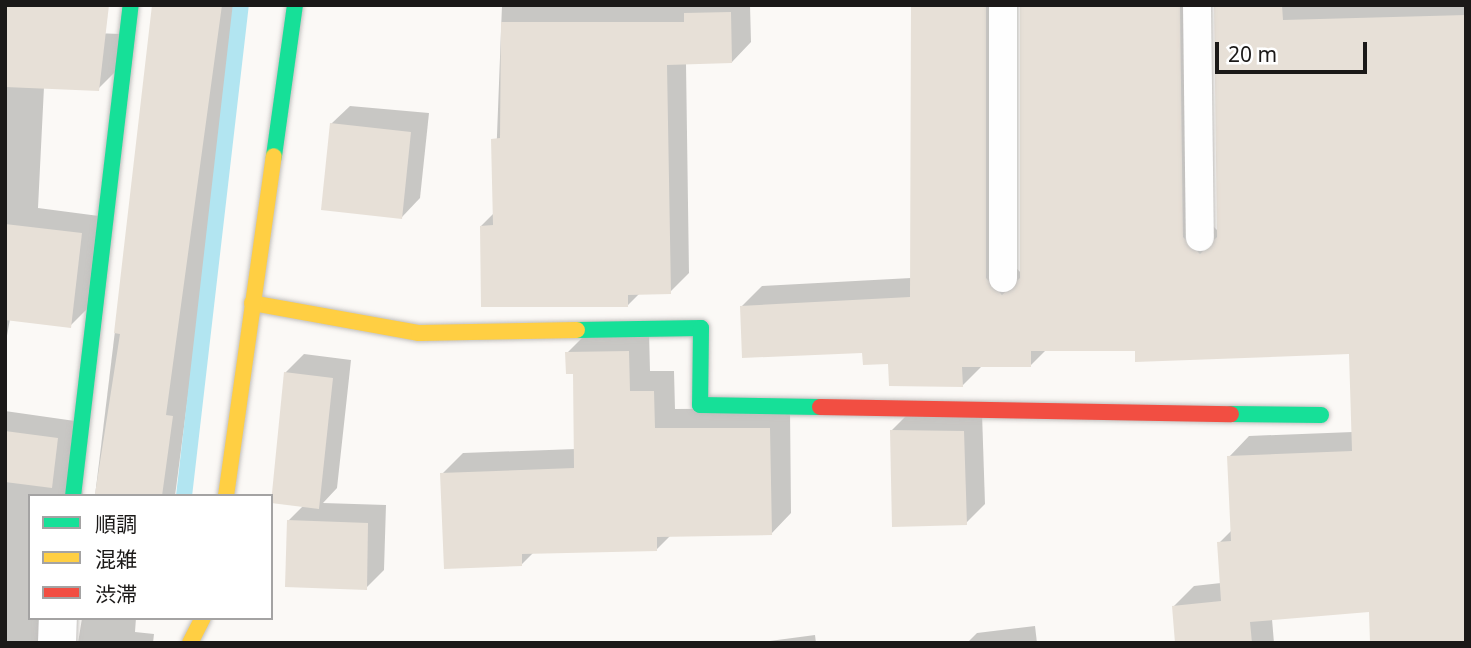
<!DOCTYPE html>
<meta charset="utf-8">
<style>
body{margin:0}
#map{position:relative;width:1471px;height:648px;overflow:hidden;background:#fbf9f6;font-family:"Noto Sans","Noto Sans JP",sans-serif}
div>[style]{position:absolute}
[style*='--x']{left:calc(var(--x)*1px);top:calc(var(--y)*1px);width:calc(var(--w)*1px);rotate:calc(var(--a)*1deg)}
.shadow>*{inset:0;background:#0003}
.stream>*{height:16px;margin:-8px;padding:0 8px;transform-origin:8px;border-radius:8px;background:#b2e5f1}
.building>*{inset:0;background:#e7e0d7}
.roads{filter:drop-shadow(0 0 2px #c1bfbd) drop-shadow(0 0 2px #c1bfbd)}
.lane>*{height:28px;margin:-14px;padding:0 14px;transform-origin:14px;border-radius:14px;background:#fefefe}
.street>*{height:38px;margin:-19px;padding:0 19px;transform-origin:19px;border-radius:19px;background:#fefefe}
.fast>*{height:16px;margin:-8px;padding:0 8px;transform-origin:8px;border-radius:8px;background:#16e098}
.slow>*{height:16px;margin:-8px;padding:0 8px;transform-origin:8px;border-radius:8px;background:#ffcf43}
.jam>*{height:16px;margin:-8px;padding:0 8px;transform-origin:8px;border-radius:8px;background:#f24e42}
span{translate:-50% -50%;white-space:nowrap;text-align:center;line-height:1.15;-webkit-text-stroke:7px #fff;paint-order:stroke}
.frame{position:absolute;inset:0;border:7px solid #1b1918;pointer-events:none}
.legend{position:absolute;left:28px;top:494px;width:245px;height:126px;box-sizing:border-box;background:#fff;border:2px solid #a4a3a3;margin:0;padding:9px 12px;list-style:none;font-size:21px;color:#1b1918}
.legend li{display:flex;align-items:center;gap:14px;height:35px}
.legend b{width:35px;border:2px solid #a4a3a3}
.scale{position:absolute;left:1215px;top:42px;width:152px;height:32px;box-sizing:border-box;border:4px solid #1b1918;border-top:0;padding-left:9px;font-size:21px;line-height:24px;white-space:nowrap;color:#1b1918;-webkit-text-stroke:5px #fff;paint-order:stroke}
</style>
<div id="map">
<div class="shadow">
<i style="clip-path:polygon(5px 5px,66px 32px,121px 34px,116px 71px,98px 89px,44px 87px,38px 208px,99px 216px,88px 308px,70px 326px,10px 319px,5px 347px)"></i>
<i style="clip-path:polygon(165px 5px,239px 5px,175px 496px,95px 496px,153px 17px)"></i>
<i style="clip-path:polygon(502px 5px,750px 5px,751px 42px,732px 62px,686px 63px,689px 273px,670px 292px,640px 293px,627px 306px,481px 226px,494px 213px)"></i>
<i style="clip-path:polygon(914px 5px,1007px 5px,1006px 257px,1021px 273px,1021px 5px,1201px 5px,1203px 216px,1218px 231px,1215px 5px,1466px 5px,1466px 643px,1371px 610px,1272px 619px,1274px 643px,1177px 643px,1173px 607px,1194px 586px,1221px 583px,1219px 543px,1232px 530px,1229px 457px,1249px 436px,1353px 432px,1351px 353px,1046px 350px,1030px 366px,982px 366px,962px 386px,742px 306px,762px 286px,911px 278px)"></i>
<i style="clip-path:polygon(350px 106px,429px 113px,420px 198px,402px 217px,331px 124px)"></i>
<i style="clip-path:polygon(649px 331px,650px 371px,674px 371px,675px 409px,790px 408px,791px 513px,771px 534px,671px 535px,656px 550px,534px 552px,522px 564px,442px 474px,463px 453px,576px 449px,575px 372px,567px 353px,588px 332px)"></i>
<i style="clip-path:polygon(304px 354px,351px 360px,337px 488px,323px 503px,386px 505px,384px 570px,366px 588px,288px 521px,304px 505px,285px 373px)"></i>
<i style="clip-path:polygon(5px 411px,75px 421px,83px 496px,30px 496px,30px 618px,53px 618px,63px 643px,5px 643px)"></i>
<i style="clip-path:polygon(910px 412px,982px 413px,985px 504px,966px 523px,891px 431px)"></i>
<i style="clip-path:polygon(82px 618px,136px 618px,135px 632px,154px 634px,153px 643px,78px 643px)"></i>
<i style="clip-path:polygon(1035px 626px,1037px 643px,967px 643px,977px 633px)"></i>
<i style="clip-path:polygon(815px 635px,816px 643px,754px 643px)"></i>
</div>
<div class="stream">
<i style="--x:184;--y:496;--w:494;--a:-83.4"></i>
</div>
<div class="building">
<i style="clip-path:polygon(5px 5px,109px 5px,99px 91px,5px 87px)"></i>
<i style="clip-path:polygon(152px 5px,222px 5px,166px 415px,173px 416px,162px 496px,107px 496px,95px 494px,120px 334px,114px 333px)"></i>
<i style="clip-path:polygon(911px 5px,986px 5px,986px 278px,1002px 295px,1020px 278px,1020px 5px,1180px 5px,1183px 237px,1200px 254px,1217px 237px,1214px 5px,1282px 5px,1283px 20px,1466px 15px,1466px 643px,1370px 643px,1369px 612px,1250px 622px,1252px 643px,1175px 643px,1172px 606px,1221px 601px,1217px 542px,1231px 541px,1227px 456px,1352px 451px,1349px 354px,1135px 362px,1135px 351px,1031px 351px,1031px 367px,962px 367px,963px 387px,889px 386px,888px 364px,863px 365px,862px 353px,742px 358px,740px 306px,910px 297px)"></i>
<i style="clip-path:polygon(731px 12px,732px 63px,667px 65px,671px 294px,628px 295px,628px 307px,481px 307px,480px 226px,493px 225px,491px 139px,500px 138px,501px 22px,684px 22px,684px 13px)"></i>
<i style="clip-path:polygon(330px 123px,411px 132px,402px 219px,321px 210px)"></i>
<i style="clip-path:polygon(5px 224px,82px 233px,71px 328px,5px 320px)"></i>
<i style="clip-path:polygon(629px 351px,630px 391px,654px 391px,655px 428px,770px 428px,772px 535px,657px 537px,657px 551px,522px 554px,522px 566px,444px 569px,440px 473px,574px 468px,573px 374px,566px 374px,565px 352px)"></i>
<i style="clip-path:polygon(284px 372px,333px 378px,319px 509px,271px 503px)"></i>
<i style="clip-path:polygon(890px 430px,964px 431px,967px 525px,892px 527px)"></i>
<i style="clip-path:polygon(5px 431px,58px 438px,52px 488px,5px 482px)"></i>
<i style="clip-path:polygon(287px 520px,368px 523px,367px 590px,285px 587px)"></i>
</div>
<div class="roads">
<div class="lane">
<i style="--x:1197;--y:5;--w:232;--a:89.3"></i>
<i style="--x:1003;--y:278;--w:273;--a:-90"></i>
</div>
<div class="street">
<i style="--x:57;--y:643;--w:25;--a:-88"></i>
</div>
<div class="fast">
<i style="--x:274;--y:156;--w:152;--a:-82.1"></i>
<i style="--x:577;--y:330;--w:124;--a:-0.9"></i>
<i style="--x:701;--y:328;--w:77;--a:90.7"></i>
<i style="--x:700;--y:405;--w:120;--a:1"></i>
<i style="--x:1231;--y:414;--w:90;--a:0.6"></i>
<i style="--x:73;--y:496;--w:494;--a:-83.3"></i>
</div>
<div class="slow">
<i style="--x:252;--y:303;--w:170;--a:10.2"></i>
<i style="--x:419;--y:333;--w:158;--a:-1.1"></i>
<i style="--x:226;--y:496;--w:343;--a:-82"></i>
<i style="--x:190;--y:643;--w:28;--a:-63"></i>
</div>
<div class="jam">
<i style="--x:820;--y:407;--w:411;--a:1"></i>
</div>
</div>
<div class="frame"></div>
<ul class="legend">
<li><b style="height:9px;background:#16e098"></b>順調</li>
<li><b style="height:9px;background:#ffcf43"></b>混雑</li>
<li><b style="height:9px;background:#f24e42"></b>渋滞</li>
</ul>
<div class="scale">20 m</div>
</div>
